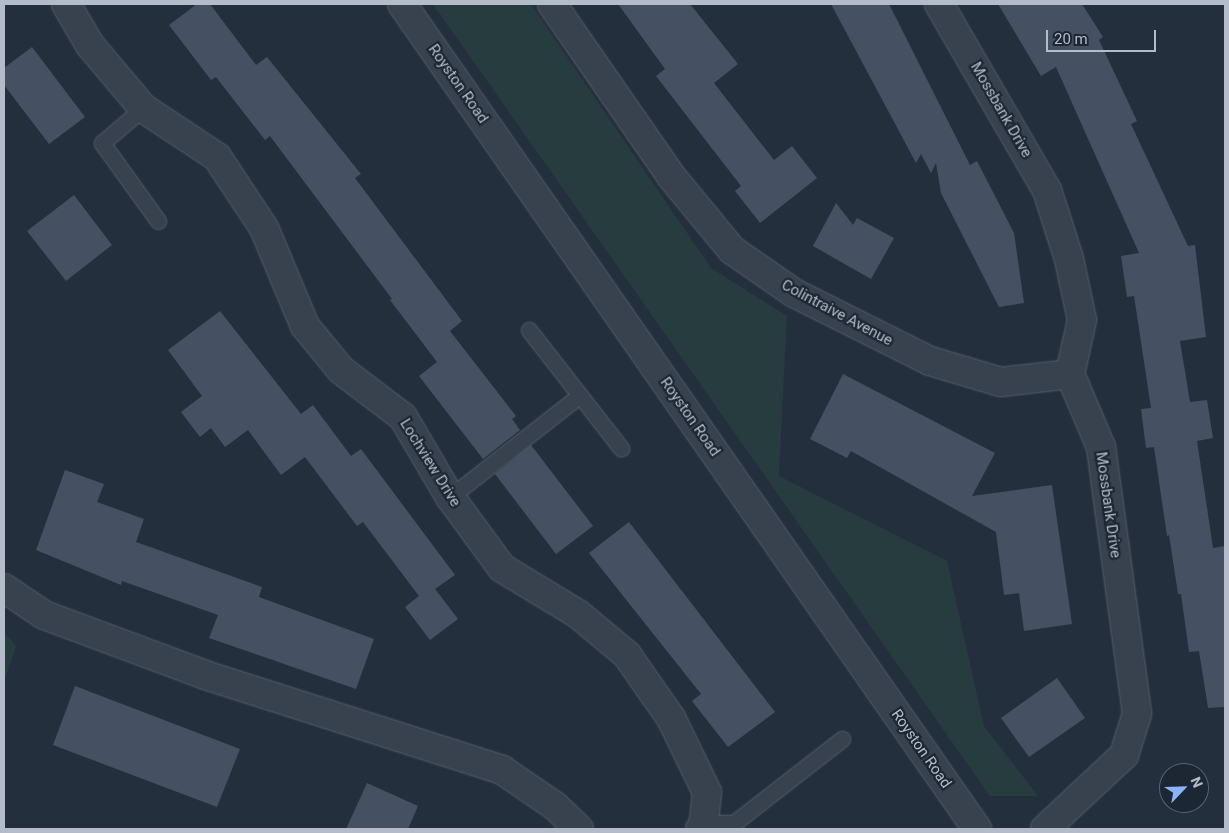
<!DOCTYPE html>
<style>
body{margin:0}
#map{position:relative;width:1229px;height:833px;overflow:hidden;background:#242f3e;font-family:Roboto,sans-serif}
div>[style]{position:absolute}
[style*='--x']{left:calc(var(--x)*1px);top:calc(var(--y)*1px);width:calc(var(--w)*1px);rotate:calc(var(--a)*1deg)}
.green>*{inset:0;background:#263c3f}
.building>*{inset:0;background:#455162}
.roads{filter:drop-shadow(0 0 1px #565f6c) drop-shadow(0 0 1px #565f6c)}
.service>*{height:15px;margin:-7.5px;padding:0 7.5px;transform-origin:7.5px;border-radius:7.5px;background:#38414e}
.minor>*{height:28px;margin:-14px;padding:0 14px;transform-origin:14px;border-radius:14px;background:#38414e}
.tertiary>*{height:28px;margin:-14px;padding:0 14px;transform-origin:14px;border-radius:14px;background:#38414e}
span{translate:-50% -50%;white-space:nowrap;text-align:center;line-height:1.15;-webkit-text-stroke:4.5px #1d2633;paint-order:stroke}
.street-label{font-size:15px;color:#b4bcc9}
.frame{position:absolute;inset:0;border:5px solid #b4bcc9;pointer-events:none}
.north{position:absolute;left:1159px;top:763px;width:50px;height:50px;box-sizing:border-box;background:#1d2633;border:1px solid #59626f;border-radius:50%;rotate:66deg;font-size:14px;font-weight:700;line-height:20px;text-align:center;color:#b4bcc9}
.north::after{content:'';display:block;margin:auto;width:18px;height:22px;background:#8ab4f8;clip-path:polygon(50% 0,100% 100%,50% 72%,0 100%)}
.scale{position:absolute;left:1046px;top:30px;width:110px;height:22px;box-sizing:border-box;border:2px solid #b4bcc9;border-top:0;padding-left:6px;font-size:15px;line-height:18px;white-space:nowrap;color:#b4bcc9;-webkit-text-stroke:4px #1d2633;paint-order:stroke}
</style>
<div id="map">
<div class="green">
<i style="clip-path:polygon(433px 4px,531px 4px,711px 268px,787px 316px,779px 476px,947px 561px,984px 726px,1038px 796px,990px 796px)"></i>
<i style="clip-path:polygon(4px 632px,16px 646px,4px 682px)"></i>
</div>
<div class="building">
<i style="clip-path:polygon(197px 4px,210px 4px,256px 65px,267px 57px,361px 174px,355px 178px,462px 321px,450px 331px,516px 416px,512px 419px,520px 430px,483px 459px,419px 376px,437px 362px,390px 300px,392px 299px,270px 136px,265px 140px,216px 77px,211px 80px,169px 25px)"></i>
<i style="clip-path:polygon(618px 4px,690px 4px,738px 64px,714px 83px,774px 160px,792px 146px,817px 178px,760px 223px,735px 191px,741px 186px,656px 76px,665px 69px)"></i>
<i style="clip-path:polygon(831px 4px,889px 4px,970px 165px,977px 161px,1014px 233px,1024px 303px,999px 307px,941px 193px,936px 163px,931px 173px,921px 154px,916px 163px)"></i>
<i style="clip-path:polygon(998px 4px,1082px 4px,1103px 37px,1099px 40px,1137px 121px,1131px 124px,1188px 246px,1195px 245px,1206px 337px,1180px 341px,1190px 402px,1207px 400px,1213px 438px,1197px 441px,1213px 548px,1225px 546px,1225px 707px,1208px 708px,1199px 651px,1189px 652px,1181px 594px,1178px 594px,1169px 535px,1167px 536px,1154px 447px,1146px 448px,1141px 409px,1151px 408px,1134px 296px,1127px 297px,1121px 256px,1139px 253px,1056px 67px,1041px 76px)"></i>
<i style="clip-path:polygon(32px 47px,85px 117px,49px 144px,4px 85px,4px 68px)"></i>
<i style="clip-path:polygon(74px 195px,112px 245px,66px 281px,27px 231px)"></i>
<i style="clip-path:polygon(836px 203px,853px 225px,857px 218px,894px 238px,871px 279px,813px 246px)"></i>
<i style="clip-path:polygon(220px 311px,301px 414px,313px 405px,351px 456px,361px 449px,455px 575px,435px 589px,458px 619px,430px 640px,405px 607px,419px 596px,363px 522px,357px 526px,305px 457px,281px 475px,248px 430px,225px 447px,211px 428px,200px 437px,181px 412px,202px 396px,168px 350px)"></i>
<i style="clip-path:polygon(843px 374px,995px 453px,972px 496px,1052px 485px,1072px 624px,1024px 631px,1019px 593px,1004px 595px,996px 532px,851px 451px,847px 458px,810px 439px)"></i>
<i style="clip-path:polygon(531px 445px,593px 526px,556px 554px,495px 474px)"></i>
<i style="clip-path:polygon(65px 470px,104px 484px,97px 502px,144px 519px,136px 542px,262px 587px,259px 597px,374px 639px,356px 689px,209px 638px,218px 615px,122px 581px,121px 585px,36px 550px)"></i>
<i style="clip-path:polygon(629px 522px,775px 712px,728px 747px,692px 701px,701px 694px,589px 553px)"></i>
<i style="clip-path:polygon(1057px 678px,1085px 718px,1029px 757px,1001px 718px)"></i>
<i style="clip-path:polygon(75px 686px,240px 749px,217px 807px,53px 745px)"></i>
<i style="clip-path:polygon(367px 783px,418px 806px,408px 829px,346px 829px)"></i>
</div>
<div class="roads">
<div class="service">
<i style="--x:143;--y:108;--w:54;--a:139.5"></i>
<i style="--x:102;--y:143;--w:96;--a:54.3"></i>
<i style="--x:529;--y:330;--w:150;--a:52.1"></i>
<i style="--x:450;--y:497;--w:165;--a:-38.1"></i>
<i style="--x:704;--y:823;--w:30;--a:0"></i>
<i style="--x:734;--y:823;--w:137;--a:-37.9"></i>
</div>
<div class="minor">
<i style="--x:66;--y:4;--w:48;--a:59.7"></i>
<i style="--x:90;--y:45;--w:82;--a:49.9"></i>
<i style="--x:143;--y:108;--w:89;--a:33.5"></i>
<i style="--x:217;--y:157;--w:85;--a:56.5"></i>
<i style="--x:264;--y:228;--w:106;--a:67.3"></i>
<i style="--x:305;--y:326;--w:57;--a:50.7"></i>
<i style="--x:341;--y:370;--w:78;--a:37.2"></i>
<i style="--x:403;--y:417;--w:93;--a:59.6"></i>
<i style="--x:450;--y:497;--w:88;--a:53.8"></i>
<i style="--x:502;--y:568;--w:89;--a:31.2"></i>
<i style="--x:578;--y:614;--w:64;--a:39.9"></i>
<i style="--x:627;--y:655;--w:77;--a:55.1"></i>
<i style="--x:671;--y:718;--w:82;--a:64.1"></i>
<i style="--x:707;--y:792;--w:31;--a:96"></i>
<i style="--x:704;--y:823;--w:7;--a:124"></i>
<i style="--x:552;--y:4;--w:209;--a:55.3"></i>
<i style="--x:671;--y:176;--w:96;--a:50.5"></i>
<i style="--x:732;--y:250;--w:75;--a:34.7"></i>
<i style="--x:794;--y:293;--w:152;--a:26.6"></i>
<i style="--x:930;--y:361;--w:74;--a:16.5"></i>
<i style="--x:1001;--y:382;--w:69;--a:-6.6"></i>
<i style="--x:939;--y:4;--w:215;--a:59.9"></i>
<i style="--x:1047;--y:190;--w:72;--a:72.3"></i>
<i style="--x:1069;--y:259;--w:62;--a:78"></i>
<i style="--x:1082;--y:320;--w:55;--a:102.5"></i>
<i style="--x:1070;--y:374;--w:79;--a:67"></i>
<i style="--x:1101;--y:447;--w:269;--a:82.3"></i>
<i style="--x:1137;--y:714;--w:43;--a:107.6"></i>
<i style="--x:1124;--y:755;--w:108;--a:136.9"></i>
<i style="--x:4;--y:588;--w:48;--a:34"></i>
<i style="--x:44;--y:615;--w:172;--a:20.4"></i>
<i style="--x:205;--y:675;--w:312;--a:17.7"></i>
<i style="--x:502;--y:770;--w:64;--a:34.2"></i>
<i style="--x:555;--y:806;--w:33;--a:44"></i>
</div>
<div class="tertiary">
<i style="--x:402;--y:4;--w:1006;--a:55.12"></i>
</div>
</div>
<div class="street-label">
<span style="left:458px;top:84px;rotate:55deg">Royston Road</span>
<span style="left:1001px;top:110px;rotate:60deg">Mossbank Drive</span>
<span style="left:837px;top:313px;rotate:28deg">Colintraive Avenue</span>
<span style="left:690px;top:417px;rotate:55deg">Royston Road</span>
<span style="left:430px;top:463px;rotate:58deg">Lochview Drive</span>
<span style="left:1108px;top:505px;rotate:82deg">Mossbank Drive</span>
<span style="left:921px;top:749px;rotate:55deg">Royston Road</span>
</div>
<div class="frame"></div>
<div class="north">N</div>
<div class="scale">20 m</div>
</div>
